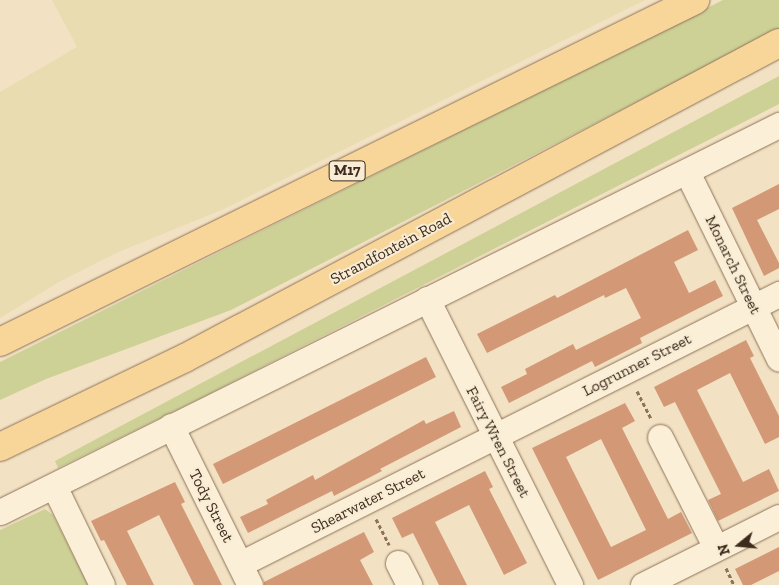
<!DOCTYPE html>
<style>
body{margin:0}
#map{position:relative;width:779px;height:585px;overflow:hidden;background:#f2e2c3;font-family:"Zilla Slab",serif}
div>[style]{position:absolute}
[style*='--x']{left:calc(var(--x)*1px);top:calc(var(--y)*1px);width:calc(var(--w)*1px);rotate:calc(var(--a)*1deg)}
.farmland>*{inset:0;background:#e8dcb0}
.green>*{inset:0;background:#cdd196}
.building>*{inset:0;background:#d39876}
.path>*{height:3px;margin-top:-1.5px;transform-origin:0;background:repeating-linear-gradient(90deg,#8e7258 0 4px,transparent 0 6.5px)}
.roads{filter:drop-shadow(0 0 1px #8e7258) drop-shadow(0 0 1px #8e7258)}
.street>*{height:25px;margin:-12.5px;padding:0 12.5px;transform-origin:12.5px;border-radius:12.5px;background:#fbefd8}
.primary>*{height:28px;margin:-14px;padding:0 14px;transform-origin:14px;border-radius:14px;background:#f8d599}
span{translate:-50% -50%;white-space:nowrap;text-align:center;line-height:1.15;-webkit-text-stroke:4px #f8ecd4;paint-order:stroke}
.shield-label span{padding:1px 4px;background:#f8ecd4;border:1px solid;border-radius:4px;-webkit-text-stroke-width:0}
.shield-label{font-size:15px;color:#3d2b1d;font-weight:700}
.street-label{font-size:16px;color:#3d2b1d}
.north{position:absolute;left:714px;top:520px;width:50px;height:50px;-webkit-text-stroke:4px #f8ecd4;paint-order:stroke;rotate:253deg;font-size:14px;font-weight:700;line-height:20px;text-align:center;color:#3d2b1d}
.north::after{content:'';display:block;margin:auto;width:18px;height:22px;background:#3d2b1d;clip-path:polygon(50% 0,100% 100%,50% 72%,0 100%)}
</style>
<div id="map">
<div class="farmland">
<i style="clip-path:polygon(52px 0,645px 0,224px 209px,116px 253px,59px 282px,0 318px,0 92px,77px 47px)"></i>
</div>
<div class="green">
<i style="clip-path:polygon(723px 0,779px 0,779px 29px,231px 310px,46px 379px,0 400px,0 362px)"></i>
<i style="clip-path:polygon(779px 76px,779px 104px,207px 395px,58px 468px,55px 461px)"></i>
<i style="clip-path:polygon(45px 509px,53px 515px,88px 585px,0 585px,0 530px)"></i>
</div>
<div class="building">
<i style="clip-path:polygon(779px 184px,779px 209px,757px 220px,779px 263px,779px 268px,764px 276px,732px 208px)"></i>
<i style="clip-path:polygon(688px 230px,698px 250px,674px 262px,689px 293px,715px 280px,723px 296px,640px 338px,642px 343px,595px 367px,592px 361px,509px 403px,501px 387px,527px 374px,525px 369px,573px 344px,576px 350px,641px 318px,626px 288px,605px 298px,604px 295px,487px 353px,477px 334px,555px 295px,557px 298px)"></i>
<i style="clip-path:polygon(746px 340px,754px 356px,750px 358px,779px 416px,779px 437px,765px 444px,730px 373px,697px 390px,743px 482px,769px 469px,779px 491px,718px 521px,708px 500px,721px 494px,675px 402px,664px 407px,654px 387px)"></i>
<i style="clip-path:polygon(426px 357px,436px 377px,223px 484px,213px 464px)"></i>
<i style="clip-path:polygon(evenodd,625px 403px,635px 421px,622px 428px,668px 519px,681px 512px,692px 533px,598px 580px,532px 448px,625px 403px,601px 439px,646px 530px,611px 547px,566px 457px,601px 439px)"></i>
<i style="clip-path:polygon(454px 411px,461px 427px,380px 469px,382px 471px,334px 496px,332px 491px,248px 533px,240px 517px,268px 504px,266px 500px,313px 475px,315px 480px,424px 420px,426px 424px)"></i>
<i style="clip-path:polygon(485px 471px,493px 487px,489px 489px,527px 563px,504px 575px,469px 505px,435px 522px,467px 585px,439px 585px,413px 533px,402px 538px,392px 518px)"></i>
<i style="clip-path:polygon(175px 482px,185px 502px,181px 504px,222px 585px,194px 585px,159px 515px,127px 531px,154px 585px,127px 585px,104px 540px,101px 541px,91px 521px)"></i>
<i style="clip-path:polygon(364px 532px,374px 552px,360px 560px,373px 585px,264px 585px,264px 582px)"></i>
<i style="clip-path:polygon(779px 547px,779px 571px,751px 585px,743px 585px,735px 569px)"></i>
</div>
<div class="path">
<i style="--x:637;--y:391;--w:31;--a:63"></i>
<i style="--x:376;--y:519;--w:29;--a:63"></i>
<i style="--x:726;--y:568;--w:19;--a:65"></i>
</div>
<div class="roads">
<div class="street">
<i style="--x:687;--y:172;--w:208;--a:63.8"></i>
<i style="--x:427;--y:299;--w:320;--a:63.4"></i>
<i style="--x:171;--y:426;--w:178;--a:63.6"></i>
<i style="--x:660;--y:437;--w:124;--a:63.2"></i>
<i style="--x:54;--y:486;--w:110;--a:64.1"></i>
<i style="--x:0;--y:512;--w:870;--a:-26.42"></i>
<i style="--x:398;--y:563;--w:25;--a:63"></i>
<i style="--x:240;--y:564;--w:603;--a:-26.61"></i>
<i style="--x:643;--y:585;--w:152;--a:-26.6"></i>
</div>
<div class="primary">
<i style="--x:0;--y:342;--w:775;--a:-26.2"></i>
<i style="--x:0;--y:447;--w:205;--a:-25.7"></i>
<i style="--x:185;--y:358;--w:672;--a:-27.94"></i>
</div>
</div>
<div class="shield-label">
<span style="left:347px;top:171px">M17</span>
</div>
<div class="street-label">
<span style="left:391px;top:249px;rotate:-28deg">Strandfontein Road</span>
<span style="left:733px;top:265px;rotate:64deg">Monarch Street</span>
<span style="left:637px;top:365px;rotate:-27deg">Logrunner Street</span>
<span style="left:498px;top:442px;rotate:63deg">Fairy Wren Street</span>
<span style="left:368px;top:501px;rotate:-27deg">Shearwater Street</span>
<span style="left:211px;top:506px;rotate:63deg">Tody Street</span>
</div>
<div class="north">N</div>
</div>
